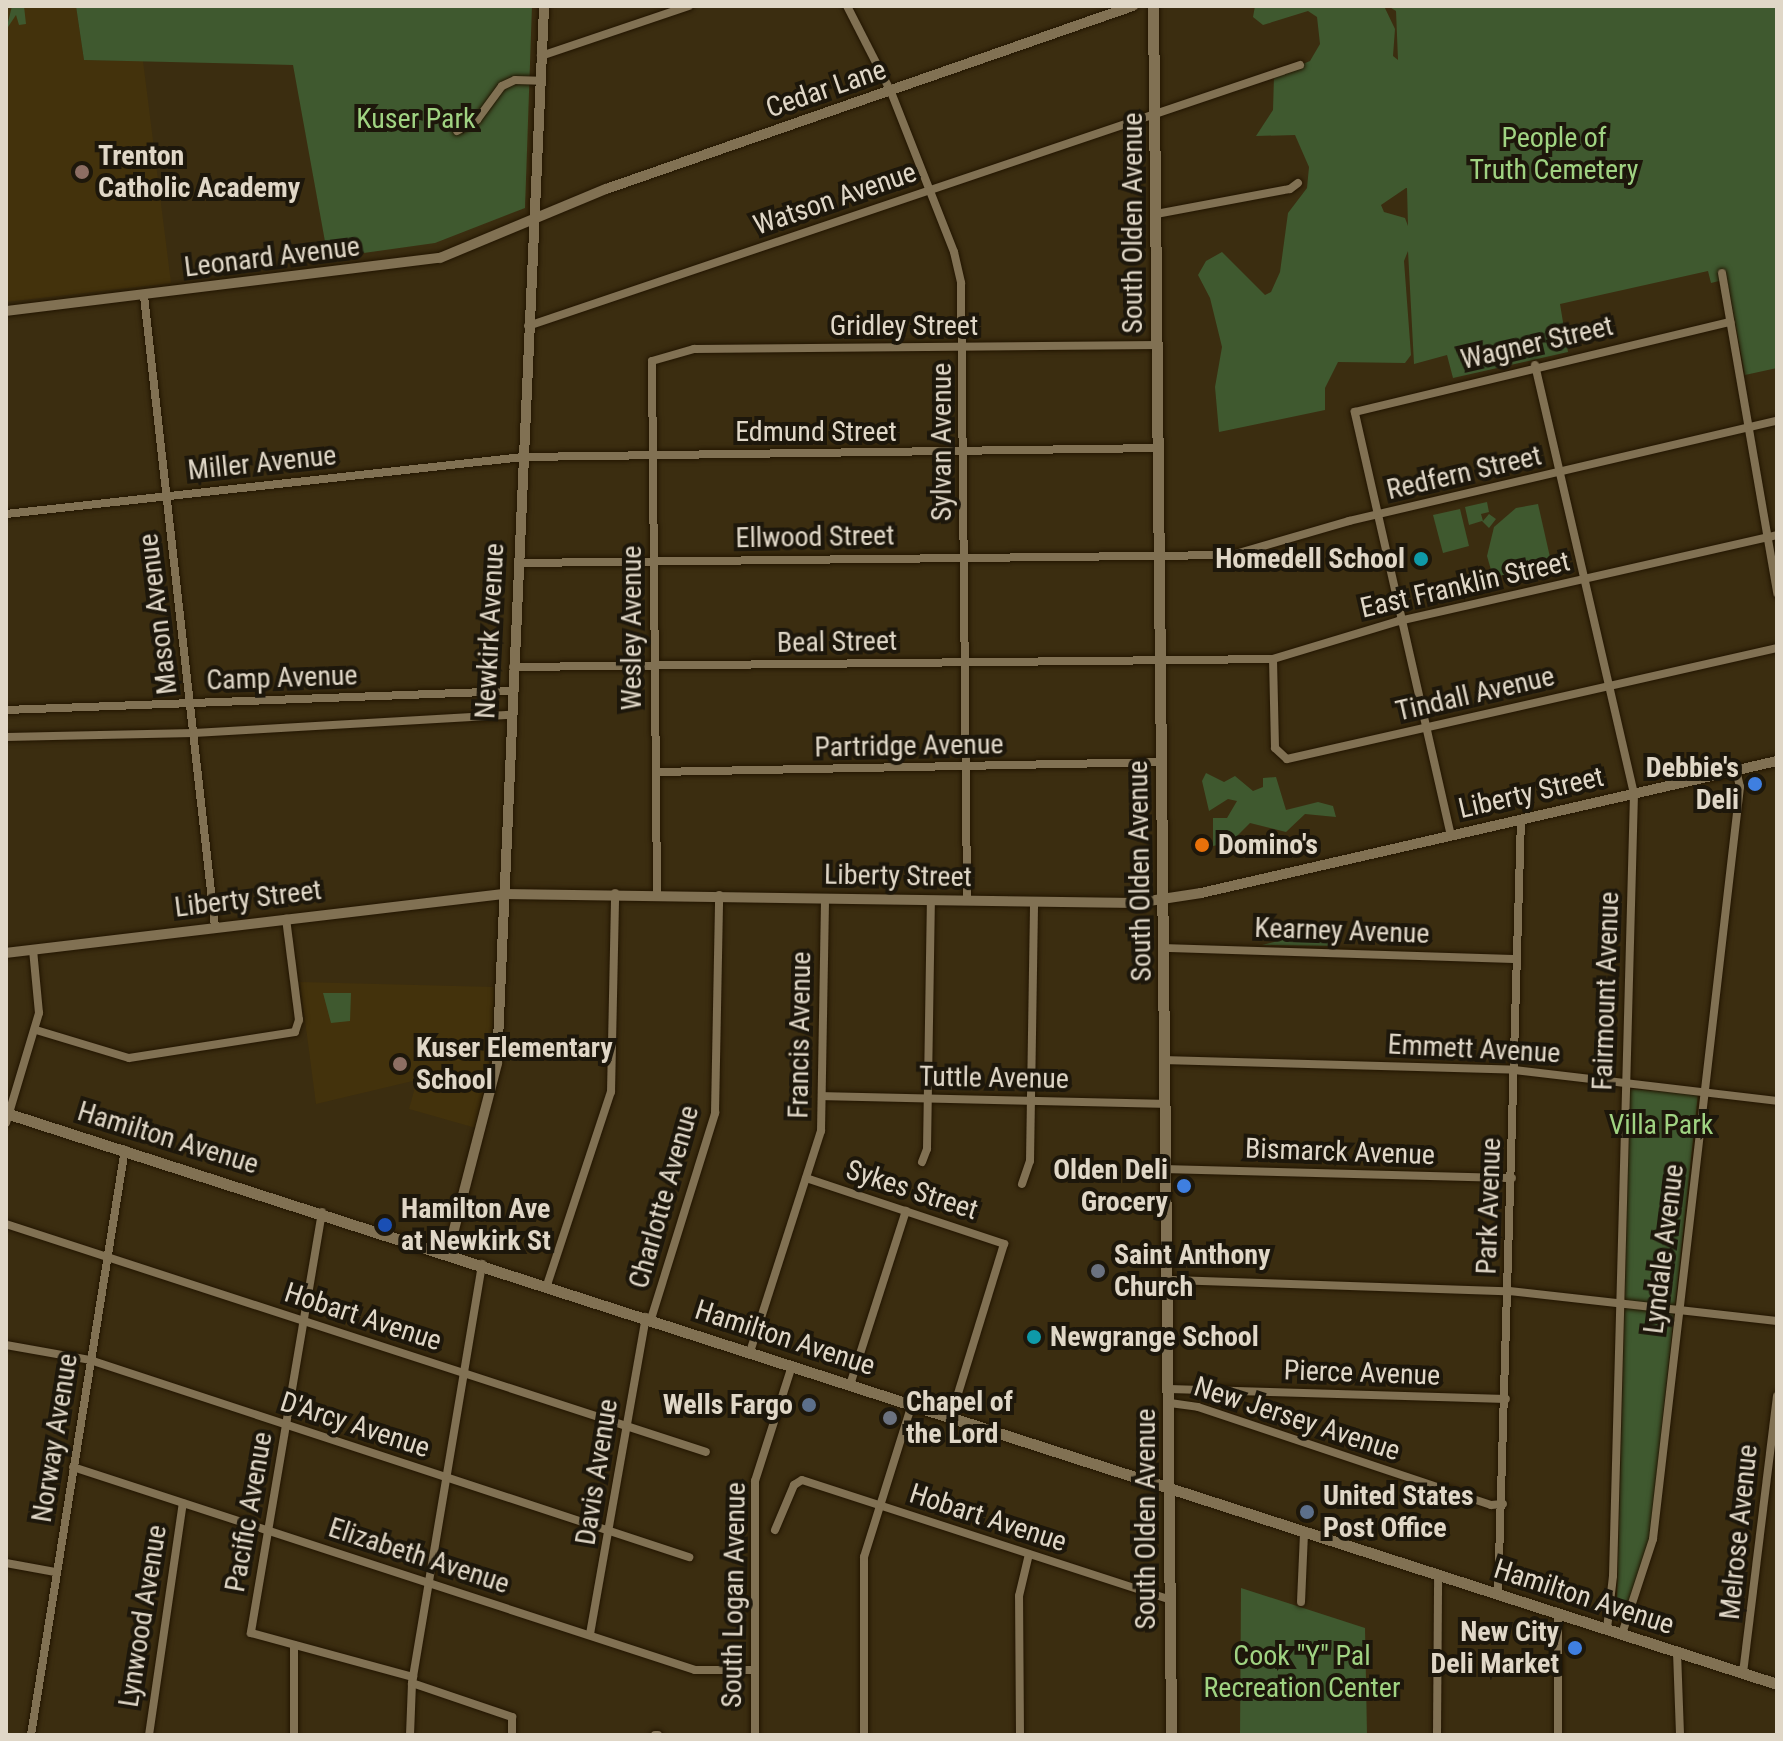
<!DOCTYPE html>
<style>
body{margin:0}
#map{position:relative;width:1783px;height:1741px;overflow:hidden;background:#3b2d10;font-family:"Roboto Condensed",sans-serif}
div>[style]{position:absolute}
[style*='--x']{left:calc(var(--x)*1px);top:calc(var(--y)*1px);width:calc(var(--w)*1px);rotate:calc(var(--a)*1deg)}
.built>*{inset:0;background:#43320c}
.green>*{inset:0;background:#3f592f}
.roads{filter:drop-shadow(0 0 2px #221500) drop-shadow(0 0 2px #221500)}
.minor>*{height:8px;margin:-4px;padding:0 4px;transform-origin:4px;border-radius:4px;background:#817153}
.tertiary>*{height:10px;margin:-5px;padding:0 5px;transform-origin:5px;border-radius:5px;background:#817153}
.secondary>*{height:11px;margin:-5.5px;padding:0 5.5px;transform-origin:5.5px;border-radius:5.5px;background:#817153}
.dots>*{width:22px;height:22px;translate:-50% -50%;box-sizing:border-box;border:4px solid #1d170b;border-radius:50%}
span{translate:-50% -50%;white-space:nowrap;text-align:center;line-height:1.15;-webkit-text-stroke:8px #1d170b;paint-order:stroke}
.street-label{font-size:28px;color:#e0d7c7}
.park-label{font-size:28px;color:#a0d382}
.poi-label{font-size:28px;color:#e0d7c7;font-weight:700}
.left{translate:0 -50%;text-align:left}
.right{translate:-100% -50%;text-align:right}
.frame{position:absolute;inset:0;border:8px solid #e0d7c7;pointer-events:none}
</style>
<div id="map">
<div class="built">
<i style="clip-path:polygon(6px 6px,76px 6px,84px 60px,143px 61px,171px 283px,6px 302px)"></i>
<i style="clip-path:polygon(300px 982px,494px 987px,492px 1048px,476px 1128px,409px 1109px,417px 1080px,316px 1104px)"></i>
</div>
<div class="green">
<i style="clip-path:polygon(12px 6px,24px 6px,26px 24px,19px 25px,16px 15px,6px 30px)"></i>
<i style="clip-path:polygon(76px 6px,532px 6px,525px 208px,435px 243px,328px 258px,293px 65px,84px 60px)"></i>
<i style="clip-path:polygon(evenodd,1255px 6px,1384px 6px,1395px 29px,1393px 56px,1398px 60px,1396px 11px,1388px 6px,1777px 6px,1777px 368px,1745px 375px,1727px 279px,1711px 283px,1708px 271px,1560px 304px,1568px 352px,1453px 378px,1447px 355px,1414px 364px,1408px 251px,1404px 261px,1411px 355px,1405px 363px,1338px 362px,1325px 388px,1325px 410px,1219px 432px,1215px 387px,1222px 347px,1210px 298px,1198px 275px,1206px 261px,1222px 252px,1265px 295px,1271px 292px,1280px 272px,1288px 213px,1307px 188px,1309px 167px,1295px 135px,1256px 136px,1273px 110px,1274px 76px,1310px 61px,1320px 44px,1317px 17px,1308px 11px,1263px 25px,1253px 17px,1255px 6px,1406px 188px,1407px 188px,1408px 226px,1405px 218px,1384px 212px,1381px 205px,1406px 188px)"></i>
<i style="clip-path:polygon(1487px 502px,1489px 512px,1481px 514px,1483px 521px,1489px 514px,1496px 519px,1489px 528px,1482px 521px,1469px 525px,1465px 507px)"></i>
<i style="clip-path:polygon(1538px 504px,1552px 566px,1493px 577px,1487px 556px,1494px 527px,1516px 508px)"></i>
<i style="clip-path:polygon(1460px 509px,1469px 546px,1443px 553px,1433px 515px)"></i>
<i style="clip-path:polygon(1206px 773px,1224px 782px,1235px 776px,1253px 791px,1263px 787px,1263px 778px,1276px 777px,1286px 810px,1318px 802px,1333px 806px,1336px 817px,1305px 814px,1286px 832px,1250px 823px,1231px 842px,1213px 846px,1213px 818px,1227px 818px,1237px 801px,1228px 799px,1209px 811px,1202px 781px)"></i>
<i style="clip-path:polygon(1338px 926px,1338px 946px,1262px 945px,1312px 933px)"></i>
<i style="clip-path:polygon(323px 993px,351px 993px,350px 1021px,331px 1023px)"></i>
<i style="clip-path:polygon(1630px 1089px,1698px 1094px,1649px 1545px,1628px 1604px,1617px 1601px)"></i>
<i style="clip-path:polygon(1241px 1588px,1365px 1628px,1367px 1735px,1240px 1735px)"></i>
</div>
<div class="roads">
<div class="minor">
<i style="--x:847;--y:6;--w:97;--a:62.9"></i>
<i style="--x:891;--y:92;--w:172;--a:68.5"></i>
<i style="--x:954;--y:252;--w:32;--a:77"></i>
<i style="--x:961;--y:283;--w:618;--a:89.44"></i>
<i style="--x:541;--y:56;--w:156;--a:-18.7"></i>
<i style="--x:457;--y:131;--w:23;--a:-29"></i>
<i style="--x:477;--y:120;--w:42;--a:-53.7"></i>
<i style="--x:502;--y:86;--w:14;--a:-25"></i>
<i style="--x:515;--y:80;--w:25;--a:2"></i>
<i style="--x:1156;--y:214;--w:136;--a:-10.6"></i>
<i style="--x:1290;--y:189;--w:10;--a:-37"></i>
<i style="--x:1722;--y:273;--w:325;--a:80.2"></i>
<i style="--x:144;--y:296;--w:635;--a:83.58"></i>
<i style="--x:528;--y:326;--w:815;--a:-18.68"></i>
<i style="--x:1535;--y:365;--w:440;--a:77"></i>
<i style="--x:1634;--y:794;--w:782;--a:91.54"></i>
<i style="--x:1613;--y:1576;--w:53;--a:96.5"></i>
<i style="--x:6;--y:514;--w:520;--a:-6.29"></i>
<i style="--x:523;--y:457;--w:635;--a:-0.81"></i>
<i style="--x:518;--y:563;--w:714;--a:-0.64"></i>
<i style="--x:1232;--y:555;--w:122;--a:-16.2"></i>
<i style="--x:1349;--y:521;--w:440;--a:-13.2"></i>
<i style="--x:1273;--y:659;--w:89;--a:88.7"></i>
<i style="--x:1275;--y:748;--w:16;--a:43"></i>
<i style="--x:1287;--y:759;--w:502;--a:-12.76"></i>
<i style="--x:513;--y:667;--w:760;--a:-0.6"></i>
<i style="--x:1273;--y:659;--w:132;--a:-16.8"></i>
<i style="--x:1399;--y:621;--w:388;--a:-12.8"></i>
<i style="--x:6;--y:710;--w:506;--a:-2.15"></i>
<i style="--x:6;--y:737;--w:188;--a:-1.2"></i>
<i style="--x:194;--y:733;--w:317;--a:-3.3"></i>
<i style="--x:656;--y:772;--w:507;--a:-1.13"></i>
<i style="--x:1451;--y:836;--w:435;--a:-102.8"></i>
<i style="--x:1355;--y:412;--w:386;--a:-13.5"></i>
<i style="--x:657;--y:894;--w:533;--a:-90.54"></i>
<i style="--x:652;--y:361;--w:44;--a:-15.9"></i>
<i style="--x:694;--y:349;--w:464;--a:-0.5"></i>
<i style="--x:1166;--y:948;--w:351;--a:1.8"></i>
<i style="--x:36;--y:1030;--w:97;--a:16.8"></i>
<i style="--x:129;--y:1058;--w:168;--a:-8.9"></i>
<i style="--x:295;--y:1032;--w:13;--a:-72"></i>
<i style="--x:299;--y:1020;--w:102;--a:-97.3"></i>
<i style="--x:1166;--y:1060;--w:348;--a:1.6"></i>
<i style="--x:1514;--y:1070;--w:265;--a:6.7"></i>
<i style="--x:822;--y:1096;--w:344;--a:1.3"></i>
<i style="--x:6;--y:1123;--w:115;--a:-73.3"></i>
<i style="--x:39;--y:1013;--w:63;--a:-95.4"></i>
<i style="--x:922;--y:1162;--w:14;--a:-69"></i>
<i style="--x:927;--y:1149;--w:248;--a:-89.1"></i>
<i style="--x:1167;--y:1169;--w:345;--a:1.5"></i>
<i style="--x:806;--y:1178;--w:209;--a:18.4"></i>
<i style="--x:1004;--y:1244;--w:180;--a:107.1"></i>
<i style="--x:1022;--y:1184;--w:24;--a:-71"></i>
<i style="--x:1030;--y:1161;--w:259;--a:-89.1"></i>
<i style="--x:322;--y:1212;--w:427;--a:99.6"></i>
<i style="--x:251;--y:1633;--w:168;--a:15.2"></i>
<i style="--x:6;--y:1224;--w:736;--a:18.04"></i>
<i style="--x:1169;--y:1280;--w:340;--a:1.9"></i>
<i style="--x:1509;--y:1291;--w:270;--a:6.4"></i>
<i style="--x:547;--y:1285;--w:203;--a:-71.7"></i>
<i style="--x:611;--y:1092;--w:199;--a:-88.8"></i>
<i style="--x:651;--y:1319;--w:216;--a:-72.7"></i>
<i style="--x:715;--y:1113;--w:218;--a:-88.9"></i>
<i style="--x:6;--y:1345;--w:85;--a:10.1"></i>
<i style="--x:90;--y:1360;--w:631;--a:18.21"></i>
<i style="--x:750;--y:1352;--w:232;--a:-72.2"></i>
<i style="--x:821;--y:1131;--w:232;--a:-89"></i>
<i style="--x:850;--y:1385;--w:183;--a:-72.2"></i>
<i style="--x:1169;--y:1389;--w:337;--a:1.7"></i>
<i style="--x:1170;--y:1403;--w:28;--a:8"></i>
<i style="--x:1198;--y:1407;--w:309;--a:18.5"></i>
<i style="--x:1491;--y:1505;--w:12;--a:-5"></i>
<i style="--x:73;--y:1467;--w:654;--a:18.07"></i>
<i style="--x:695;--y:1670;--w:60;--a:0"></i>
<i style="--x:775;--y:1530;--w:49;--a:-67.1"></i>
<i style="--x:794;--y:1485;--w:9;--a:-32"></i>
<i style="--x:802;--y:1480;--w:389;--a:18"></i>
<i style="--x:6;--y:1563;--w:50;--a:10.4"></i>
<i style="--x:1498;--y:1594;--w:774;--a:-88.3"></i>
<i style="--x:1301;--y:1602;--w:70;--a:-87.5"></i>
<i style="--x:590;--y:1634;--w:322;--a:-80"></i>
<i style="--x:1622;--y:1634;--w:100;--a:-71.9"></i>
<i style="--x:1653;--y:1539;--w:757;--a:-83.4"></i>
<i style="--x:1740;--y:787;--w:17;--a:-103"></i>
<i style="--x:294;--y:1645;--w:90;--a:90"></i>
<i style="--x:1677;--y:1652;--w:83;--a:87.9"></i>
<i style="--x:1743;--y:1673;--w:279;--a:-83"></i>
<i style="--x:412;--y:1683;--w:106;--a:18.8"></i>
<i style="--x:512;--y:1717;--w:18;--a:90"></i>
<i style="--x:31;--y:1735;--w:593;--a:-80.89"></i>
<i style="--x:149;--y:1735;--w:234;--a:-81.7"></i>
<i style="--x:410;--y:1735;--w:52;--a:-87.8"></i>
<i style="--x:412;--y:1683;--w:425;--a:-80.5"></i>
<i style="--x:655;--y:1735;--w:3;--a:0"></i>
<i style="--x:755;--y:1735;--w:254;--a:-90"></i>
<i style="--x:755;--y:1481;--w:121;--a:-72.2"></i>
<i style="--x:864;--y:1735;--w:178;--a:-90"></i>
<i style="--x:864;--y:1557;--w:160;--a:-72.6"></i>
<i style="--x:1020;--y:1735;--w:139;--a:-90.4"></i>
<i style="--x:1019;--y:1596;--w:43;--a:-76.6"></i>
<i style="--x:1437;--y:1735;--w:160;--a:-89.6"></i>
<i style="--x:1558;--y:1735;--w:122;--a:-90"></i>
</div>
<div class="tertiary">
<i style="--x:6;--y:311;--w:437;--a:-7"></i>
<i style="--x:440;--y:258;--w:180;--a:-22.6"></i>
<i style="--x:606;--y:189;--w:558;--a:-19.15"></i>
<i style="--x:6;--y:953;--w:500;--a:-6.77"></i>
<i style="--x:503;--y:894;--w:633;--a:0.81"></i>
<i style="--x:1136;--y:903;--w:66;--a:-8.7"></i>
<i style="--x:1201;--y:893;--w:591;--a:-12.91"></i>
<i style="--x:448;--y:1253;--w:196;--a:-75.5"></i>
<i style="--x:497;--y:1063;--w:1058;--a:-87.45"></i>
</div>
<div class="secondary">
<i style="--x:1153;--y:6;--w:1729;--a:89.4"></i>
<i style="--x:6;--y:1113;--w:1861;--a:17.87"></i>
</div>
</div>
<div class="dots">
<i style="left:82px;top:172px;background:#8d6e63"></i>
<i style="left:1421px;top:559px;background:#0f9aa8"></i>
<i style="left:1755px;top:784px;background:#3f7fe0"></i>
<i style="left:1202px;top:845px;background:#e8710a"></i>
<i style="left:400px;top:1064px;background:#8d6e63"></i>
<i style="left:1184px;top:1186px;background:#3f7fe0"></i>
<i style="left:385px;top:1225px;background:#1a4fb4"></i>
<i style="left:1098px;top:1271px;background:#6b7280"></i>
<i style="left:1034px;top:1337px;background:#0f9aa8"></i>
<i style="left:809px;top:1405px;background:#5c6f8a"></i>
<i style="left:890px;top:1418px;background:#6b7280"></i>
<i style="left:1307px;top:1512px;background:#5c6f8a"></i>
<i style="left:1575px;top:1648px;background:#3f7fe0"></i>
</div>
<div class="street-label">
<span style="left:826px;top:89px;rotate:-19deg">Cedar Lane</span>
<span style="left:835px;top:199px;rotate:-19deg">Watson Avenue</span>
<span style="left:1133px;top:223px;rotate:-90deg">South Olden Avenue</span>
<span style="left:272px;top:257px;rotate:-7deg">Leonard Avenue</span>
<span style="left:904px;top:326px">Gridley Street</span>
<span style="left:1537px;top:343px;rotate:-13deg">Wagner Street</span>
<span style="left:816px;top:432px">Edmund Street</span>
<span style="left:942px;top:442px;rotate:-90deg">Sylvan Avenue</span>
<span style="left:262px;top:463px;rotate:-6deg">Miller Avenue</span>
<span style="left:1464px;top:473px;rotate:-13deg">Redfern Street</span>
<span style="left:815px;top:537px;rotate:-1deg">Ellwood Street</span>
<span style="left:1465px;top:585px;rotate:-13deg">East Franklin Street</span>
<span style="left:158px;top:614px;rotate:-97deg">Mason Avenue</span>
<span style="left:632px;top:628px;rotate:-90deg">Wesley Avenue</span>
<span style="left:490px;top:631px;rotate:-87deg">Newkirk Avenue</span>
<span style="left:837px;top:642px;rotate:-1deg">Beal Street</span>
<span style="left:282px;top:678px;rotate:-2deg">Camp Avenue</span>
<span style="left:1475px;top:694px;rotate:-13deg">Tindall Avenue</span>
<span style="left:909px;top:746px;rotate:-1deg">Partridge Avenue</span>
<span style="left:1531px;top:793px;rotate:-13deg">Liberty Street</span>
<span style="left:1140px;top:871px;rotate:-91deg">South Olden Avenue</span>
<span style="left:898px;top:876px;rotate:1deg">Liberty Street</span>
<span style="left:248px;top:899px;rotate:-7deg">Liberty Street</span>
<span style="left:1342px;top:931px;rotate:2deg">Kearney Avenue</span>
<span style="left:1606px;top:991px;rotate:-88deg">Fairmount Avenue</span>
<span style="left:800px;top:1035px;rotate:-89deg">Francis Avenue</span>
<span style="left:1474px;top:1049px;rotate:3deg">Emmett Avenue</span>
<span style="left:994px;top:1078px;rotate:1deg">Tuttle Avenue</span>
<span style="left:168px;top:1138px;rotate:17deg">Hamilton Avenue</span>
<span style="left:1340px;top:1152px;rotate:2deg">Bismarck Avenue</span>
<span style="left:912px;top:1190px;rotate:18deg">Sykes Street</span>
<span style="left:664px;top:1197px;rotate:-74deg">Charlotte Avenue</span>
<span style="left:1489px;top:1206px;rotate:-88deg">Park Avenue</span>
<span style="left:1664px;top:1249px;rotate:-83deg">Lyndale Avenue</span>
<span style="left:363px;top:1317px;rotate:18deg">Hobart Avenue</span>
<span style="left:785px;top:1338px;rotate:18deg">Hamilton Avenue</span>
<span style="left:1362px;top:1373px;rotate:2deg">Pierce Avenue</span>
<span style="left:1297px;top:1419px;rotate:18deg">New Jersey Avenue</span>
<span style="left:355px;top:1425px;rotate:18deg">D'Arcy Avenue</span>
<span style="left:55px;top:1438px;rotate:-81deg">Norway Avenue</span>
<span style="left:597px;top:1472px;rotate:-81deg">Davis Avenue</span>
<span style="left:249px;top:1512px;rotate:-80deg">Pacific Avenue</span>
<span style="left:988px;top:1518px;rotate:18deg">Hobart Avenue</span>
<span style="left:1146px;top:1519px;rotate:-90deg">South Olden Avenue</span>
<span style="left:1739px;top:1532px;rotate:-84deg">Melrose Avenue</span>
<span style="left:419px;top:1556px;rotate:18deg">Elizabeth Avenue</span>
<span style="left:734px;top:1595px;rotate:-89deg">South Logan Avenue</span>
<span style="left:1584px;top:1597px;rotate:18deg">Hamilton Avenue</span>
<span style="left:143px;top:1616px;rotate:-81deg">Lynwood Avenue</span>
</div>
<div class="park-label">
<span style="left:416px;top:119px">Kuser Park</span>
<span style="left:1554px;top:154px">People of<br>Truth Cemetery</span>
<span style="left:1661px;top:1125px">Villa Park</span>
<span style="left:1302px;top:1672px">Cook "Y" Pal<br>Recreation Center</span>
</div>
<div class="poi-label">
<span class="left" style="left:98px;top:172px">Trenton<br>Catholic Academy</span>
<span class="right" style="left:1405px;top:559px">Homedell School</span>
<span class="right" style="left:1739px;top:784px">Debbie's<br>Deli</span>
<span class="left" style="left:1218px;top:845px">Domino's</span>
<span class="left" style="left:416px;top:1064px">Kuser Elementary<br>School</span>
<span class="right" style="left:1168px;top:1186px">Olden Deli<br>Grocery</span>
<span class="left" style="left:401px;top:1225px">Hamilton Ave<br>at Newkirk St</span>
<span class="left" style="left:1114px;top:1271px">Saint Anthony<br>Church</span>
<span class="left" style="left:1050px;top:1337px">Newgrange School</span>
<span class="left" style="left:906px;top:1418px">Chapel of<br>the Lord</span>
<span class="right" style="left:793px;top:1405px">Wells Fargo</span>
<span class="left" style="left:1323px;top:1512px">United States<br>Post Office</span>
<span class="right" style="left:1559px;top:1648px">New City<br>Deli Market</span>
</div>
<div class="frame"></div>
</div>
